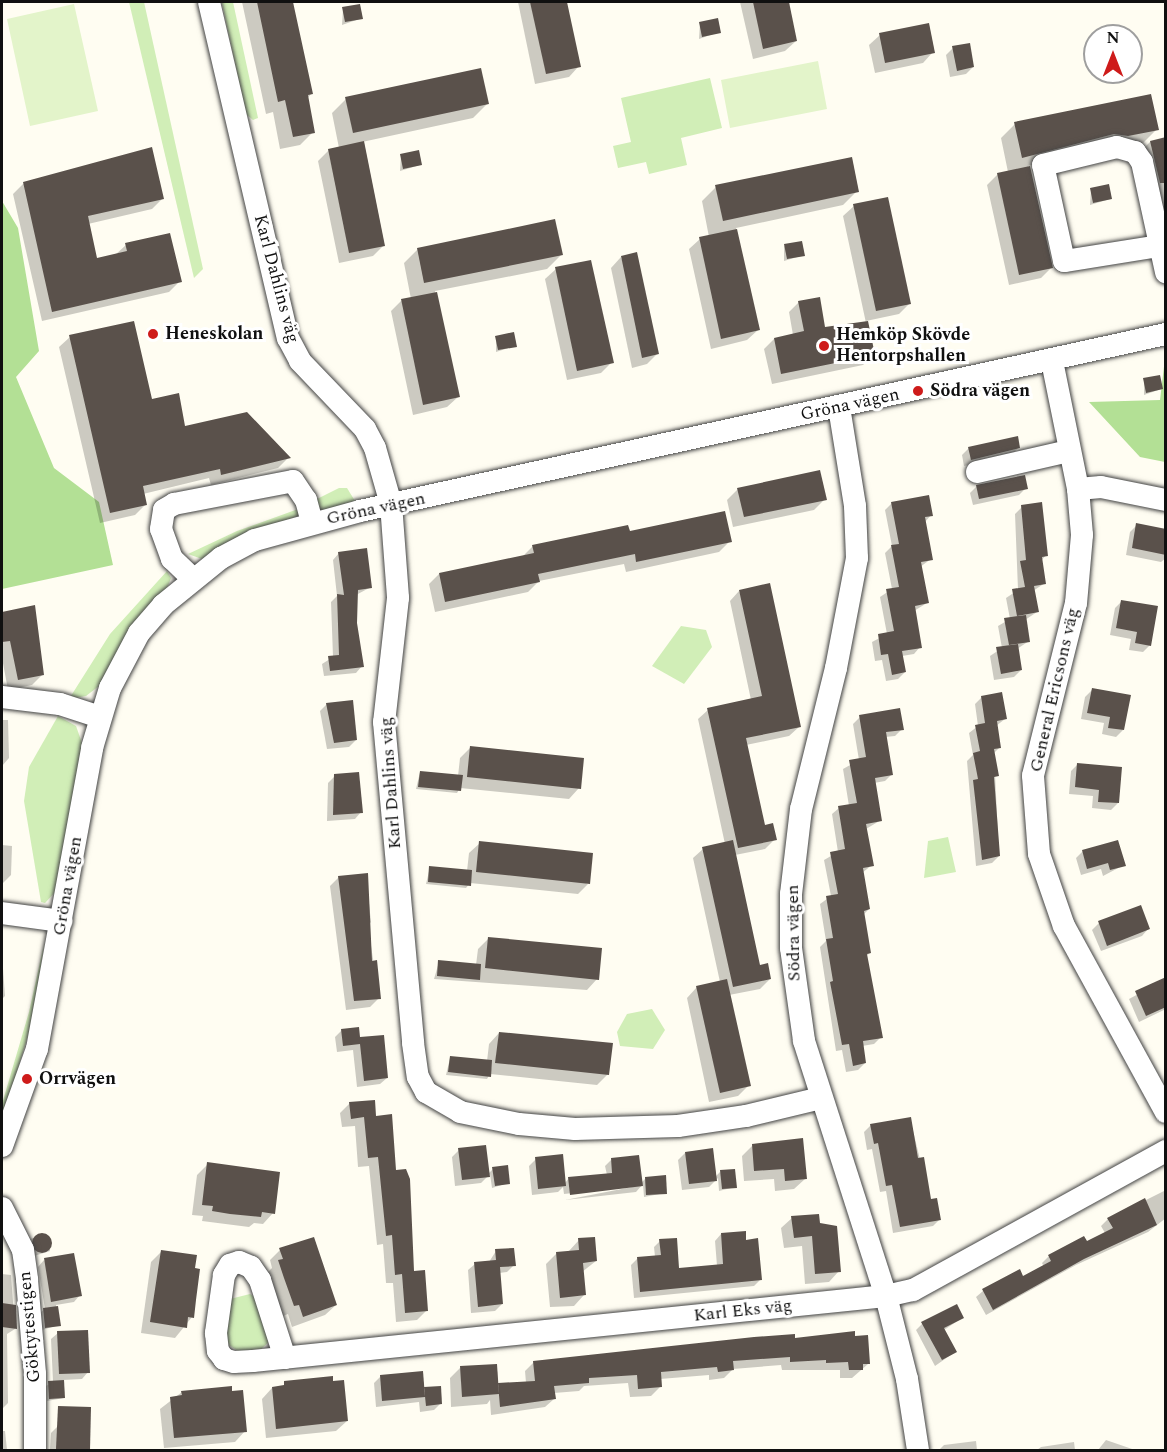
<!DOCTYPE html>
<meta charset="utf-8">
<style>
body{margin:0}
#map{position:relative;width:1167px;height:1452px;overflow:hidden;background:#fffdf2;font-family:Spectral,serif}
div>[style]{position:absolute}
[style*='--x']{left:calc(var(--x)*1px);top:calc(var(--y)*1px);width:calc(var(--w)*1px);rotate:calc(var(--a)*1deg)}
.green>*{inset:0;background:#d1eeb7}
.forest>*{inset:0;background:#b3e095}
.pitch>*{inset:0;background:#e3f4ca}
.shadow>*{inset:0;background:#0003}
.building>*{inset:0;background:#5a514b}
.round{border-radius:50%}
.roads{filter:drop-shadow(0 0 2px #434343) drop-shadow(0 0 2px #434343)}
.minor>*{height:22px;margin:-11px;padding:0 11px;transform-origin:11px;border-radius:11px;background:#fff}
.dots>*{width:16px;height:16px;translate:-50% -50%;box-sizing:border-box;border:3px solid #fff;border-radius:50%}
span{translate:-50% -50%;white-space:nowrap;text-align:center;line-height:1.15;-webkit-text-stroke:6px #fff;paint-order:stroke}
.street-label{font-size:18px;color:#101010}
.poi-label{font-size:18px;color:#101010;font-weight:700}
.left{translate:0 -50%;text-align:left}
.frame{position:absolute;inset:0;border:3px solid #101010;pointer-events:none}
.north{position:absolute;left:1083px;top:24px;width:60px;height:60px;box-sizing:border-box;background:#fff;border:2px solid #9f9f9f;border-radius:50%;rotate:0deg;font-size:16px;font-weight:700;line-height:24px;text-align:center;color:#101010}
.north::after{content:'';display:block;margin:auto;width:21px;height:27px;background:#ce1b1a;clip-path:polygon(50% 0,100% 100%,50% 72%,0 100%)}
</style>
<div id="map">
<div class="green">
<i style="clip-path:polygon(129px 2px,144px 2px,203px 269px,194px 278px)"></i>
<i style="clip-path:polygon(233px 2px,258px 118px,253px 120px,246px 114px,222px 3px)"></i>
<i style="clip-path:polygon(710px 78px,722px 128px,681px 138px,687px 165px,649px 174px,646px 162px,618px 168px,613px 146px,631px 142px,621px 98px)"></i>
<i style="clip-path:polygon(339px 488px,347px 488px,355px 501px,321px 511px,315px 500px)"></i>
<i style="clip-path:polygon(301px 508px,298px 516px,233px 539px,202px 559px,188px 554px,237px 531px)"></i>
<i style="clip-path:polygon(167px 571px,171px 578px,168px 586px,142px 615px,99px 686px,86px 696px,69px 699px,110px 634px)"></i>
<i style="clip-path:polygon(681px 626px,706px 630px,712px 647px,684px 684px,652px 666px)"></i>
<i style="clip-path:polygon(58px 716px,76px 726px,82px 743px,58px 889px,45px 903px,41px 902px,24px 801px,29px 767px)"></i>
<i style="clip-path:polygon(948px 837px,956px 872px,924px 878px,928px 841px)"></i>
<i style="clip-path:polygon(44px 944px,34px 1016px,2px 1120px,2px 1104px,29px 1012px)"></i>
<i style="clip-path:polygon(652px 1009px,665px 1030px,653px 1049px,620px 1046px,617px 1032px,627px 1014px)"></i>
<i style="clip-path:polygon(250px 1294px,255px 1297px,269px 1342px,261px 1349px,238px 1351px,229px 1345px,225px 1333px,230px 1299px)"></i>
</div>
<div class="forest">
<i style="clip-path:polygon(2px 201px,18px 228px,39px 351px,16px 377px,54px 468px,99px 502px,113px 565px,2px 589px)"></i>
<i style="clip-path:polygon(1165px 358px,1165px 462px,1140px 457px,1089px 402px,1160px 400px)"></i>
</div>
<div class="pitch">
<i style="clip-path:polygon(74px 4px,98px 111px,30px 126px,7px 19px)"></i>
<i style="clip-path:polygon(818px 61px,827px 109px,730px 128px,721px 80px)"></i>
</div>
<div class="shadow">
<i style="clip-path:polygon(242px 2px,291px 2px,311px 94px,307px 99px,313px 132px,300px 145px,280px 149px,273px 112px,266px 114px)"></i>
<i style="clip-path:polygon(518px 2px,566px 2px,579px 66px,569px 77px,535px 84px)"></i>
<i style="clip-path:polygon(740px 2px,787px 2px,796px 41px,785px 51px,753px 59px)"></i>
<i style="clip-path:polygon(343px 9px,362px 18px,342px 25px)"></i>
<i style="clip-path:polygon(700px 23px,719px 32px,699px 39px)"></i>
<i style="clip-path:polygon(880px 35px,933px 52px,923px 63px,875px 73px,869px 45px)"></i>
<i style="clip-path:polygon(953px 48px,973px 67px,966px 74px,950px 77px,946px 55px)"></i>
<i style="clip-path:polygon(346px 99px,487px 104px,473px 118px,362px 142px,384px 245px,373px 256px,339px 263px,318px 161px,329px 150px,339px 148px,332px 113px)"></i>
<i style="clip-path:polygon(1015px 124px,1157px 129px,1143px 143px,1113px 150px,1099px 147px,1028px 166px,1051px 268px,1041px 278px,1009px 285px,987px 185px,998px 174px,1008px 172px,1001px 138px)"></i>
<i style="clip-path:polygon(1166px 139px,1166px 253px,1140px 152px,1150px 142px)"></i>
<i style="clip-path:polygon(151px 149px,162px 199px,152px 209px,88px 224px,96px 260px,115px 255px,126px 245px,180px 281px,169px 292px,42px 321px,13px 194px,23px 184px)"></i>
<i style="clip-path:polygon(401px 155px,420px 165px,400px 171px)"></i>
<i style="clip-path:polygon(716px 187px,857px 191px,843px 205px,736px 228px,758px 330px,747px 340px,711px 349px,689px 249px,700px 239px,709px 237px,702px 201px)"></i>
<i style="clip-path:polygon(1091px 189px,1110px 199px,1090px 205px)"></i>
<i style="clip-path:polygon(854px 206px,910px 303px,899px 314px,866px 321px,873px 355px,863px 365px,772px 384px,764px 349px,774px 339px,793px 335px,789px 312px,799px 302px,824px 329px,866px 323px,843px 216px)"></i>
<i style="clip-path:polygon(784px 246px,804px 255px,784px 261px)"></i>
<i style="clip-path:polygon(418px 249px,561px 255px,547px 269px,435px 291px,458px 397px,447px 407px,413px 415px,391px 311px,401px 301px,411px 299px,404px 263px)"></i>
<i style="clip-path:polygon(621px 257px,657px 354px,647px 364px,632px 368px,611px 268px)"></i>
<i style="clip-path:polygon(556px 269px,612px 362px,601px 373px,567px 380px,545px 279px)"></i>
<i style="clip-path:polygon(70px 337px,184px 428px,288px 458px,278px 468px,211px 485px,209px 478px,143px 494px,146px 504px,135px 515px,100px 523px,59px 347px)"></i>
<i style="clip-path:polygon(496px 337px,515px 346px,496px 352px)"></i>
<i style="clip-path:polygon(1144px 380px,1161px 389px,1144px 395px)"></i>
<i style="clip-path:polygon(969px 448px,1018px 448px,1012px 455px,964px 466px,962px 455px)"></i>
<i style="clip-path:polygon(977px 486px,1026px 488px,1019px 495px,973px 505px,970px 493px)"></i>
<i style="clip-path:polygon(738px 489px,825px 499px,814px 510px,733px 527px,727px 500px)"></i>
<i style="clip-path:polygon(892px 503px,931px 515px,925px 522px,931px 559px,920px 567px,927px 603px,914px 611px,920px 647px,914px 654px,902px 656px,905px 672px,898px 679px,886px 681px,882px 660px,875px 661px,872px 642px,887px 634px,880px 597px,892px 589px,885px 553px,892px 546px,885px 510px)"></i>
<i style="clip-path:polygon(1022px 507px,1046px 555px,1041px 561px,1045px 583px,1033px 591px,1037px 612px,1025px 620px,1029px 641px,1017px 649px,1021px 670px,1014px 677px,994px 680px,990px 656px,1002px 648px,998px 626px,1010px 619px,1006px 598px,1018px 590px,1015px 514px)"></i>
<i style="clip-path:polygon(1137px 525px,1166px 530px,1166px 558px,1161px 562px,1126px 555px,1130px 532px)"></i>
<i style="clip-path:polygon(629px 533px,730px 541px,719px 552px,626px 572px,624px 564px,539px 581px,528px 592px,435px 612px,429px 584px,439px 574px,523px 556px,533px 546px)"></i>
<i style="clip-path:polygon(339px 553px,371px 587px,356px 595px,355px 623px,362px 666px,356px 673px,324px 676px,322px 664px,333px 657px,331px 602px,337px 596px,333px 560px)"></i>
<i style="clip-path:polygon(739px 591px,799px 727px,789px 736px,746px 745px,764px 827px,775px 839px,765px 849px,735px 855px,759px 967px,770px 979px,760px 989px,729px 995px,749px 1085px,738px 1096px,709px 1102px,687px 998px,697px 987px,720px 982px,693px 858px,703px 849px,725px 844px,698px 719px,708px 710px,751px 700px,730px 601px)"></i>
<i style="clip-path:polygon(1122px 601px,1150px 645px,1143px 652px,1129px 650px,1131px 639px,1110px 635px,1115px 608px)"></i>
<i style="clip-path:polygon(34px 607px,43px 674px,32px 685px,8px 690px,2px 658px,2px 613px)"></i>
<i style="clip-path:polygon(1092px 690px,1123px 730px,1116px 737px,1102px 734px,1104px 723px,1081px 719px,1085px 697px)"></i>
<i style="clip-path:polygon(982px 697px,1005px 719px,996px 726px,1000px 747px,994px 753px,999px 856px,992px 863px,976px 866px,967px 761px,973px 755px,969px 733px,978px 726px,975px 704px)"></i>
<i style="clip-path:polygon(327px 704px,356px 740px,349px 747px,327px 749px,320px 711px)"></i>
<i style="clip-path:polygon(860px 717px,902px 729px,895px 736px,885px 737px,892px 774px,885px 781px,874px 783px,881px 820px,866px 829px,872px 865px,862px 873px,869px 909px,863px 915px,870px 953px,866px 956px,881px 1037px,874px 1044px,862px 1046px,865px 1063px,858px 1070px,846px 1072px,842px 1050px,836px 1051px,820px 947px,826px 941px,820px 904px,831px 896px,824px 860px,838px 852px,832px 814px,839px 808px,849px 806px,843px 769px,859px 760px,853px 724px)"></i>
<i style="clip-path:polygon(2px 720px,8px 720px,9px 758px,2px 766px)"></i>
<i style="clip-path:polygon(470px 748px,579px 788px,569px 799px,460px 788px,457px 793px,416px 789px,420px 772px,458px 776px,460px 758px)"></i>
<i style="clip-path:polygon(1078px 764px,1118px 803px,1111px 810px,1092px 808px,1093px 796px,1069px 794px,1071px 771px)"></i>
<i style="clip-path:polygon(335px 776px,361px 812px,355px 819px,327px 821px,328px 783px)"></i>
<i style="clip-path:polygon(480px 843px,588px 884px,578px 894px,470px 883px,466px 888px,426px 884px,430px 867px,467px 871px,469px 853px)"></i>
<i style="clip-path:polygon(2px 845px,12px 846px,11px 875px,2px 884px)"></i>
<i style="clip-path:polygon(1083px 851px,1124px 865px,1103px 876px,1101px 869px,1081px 875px,1076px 858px)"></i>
<i style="clip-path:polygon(366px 875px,371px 922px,368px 926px,379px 998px,370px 1007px,346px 1010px,330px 886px,339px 877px)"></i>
<i style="clip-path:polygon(1099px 923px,1148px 929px,1142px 936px,1101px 951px,1092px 930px)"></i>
<i style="clip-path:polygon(489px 938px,597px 979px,587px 990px,434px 979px,439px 962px,476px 965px,478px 949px)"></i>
<i style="clip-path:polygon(2px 955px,5px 996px,2px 999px)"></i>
<i style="clip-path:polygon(1166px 979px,1166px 1009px,1139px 1022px,1129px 999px)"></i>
<i style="clip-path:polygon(342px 1030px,359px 1039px,387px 1078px,380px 1084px,357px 1087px,353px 1050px,337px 1052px,335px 1037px)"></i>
<i style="clip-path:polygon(499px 1033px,608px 1074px,597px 1085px,490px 1074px,487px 1079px,446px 1075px,450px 1058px,487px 1061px,489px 1044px)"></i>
<i style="clip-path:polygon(350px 1103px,375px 1117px,395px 1172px,412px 1273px,427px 1310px,417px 1320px,396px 1322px,393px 1283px,386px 1283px,383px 1244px,377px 1245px,369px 1166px,358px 1167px,355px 1126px,342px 1127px,340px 1113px)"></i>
<i style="clip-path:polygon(910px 1118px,930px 1201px,940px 1219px,933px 1226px,893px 1233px,886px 1191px,880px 1192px,872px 1149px,867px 1150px,864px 1132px,871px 1125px)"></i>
<i style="clip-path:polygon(753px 1145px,805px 1179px,794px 1189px,775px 1191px,774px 1179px,744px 1181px,742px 1156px)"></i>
<i style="clip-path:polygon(459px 1150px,488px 1174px,493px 1169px,508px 1183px,492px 1188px,490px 1174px,481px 1183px,455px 1186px,452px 1157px)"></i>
<i style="clip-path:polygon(685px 1153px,715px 1177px,720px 1172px,735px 1187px,719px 1191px,718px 1178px,709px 1187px,682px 1190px,678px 1160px)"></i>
<i style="clip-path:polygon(536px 1159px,565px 1183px,569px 1178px,607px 1175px,605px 1166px,611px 1160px,641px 1183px,646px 1178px,665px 1193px,644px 1197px,643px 1184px,636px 1192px,565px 1200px,637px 1186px,564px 1194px,563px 1187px,558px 1192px,532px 1195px,529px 1166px)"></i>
<i style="clip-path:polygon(208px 1164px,273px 1213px,263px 1224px,254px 1223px,249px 1227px,202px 1221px,203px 1216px,192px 1215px,197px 1175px)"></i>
<i style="clip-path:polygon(1166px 1190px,1166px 1218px,1148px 1232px,1076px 1265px,986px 1315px,976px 1297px,983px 1291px,1023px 1278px,1044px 1267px,1042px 1263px,1048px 1257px,1084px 1238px,1086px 1243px,1105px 1233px,1101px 1226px,1108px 1219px)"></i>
<i style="clip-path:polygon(792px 1218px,819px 1224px,839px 1271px,829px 1282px,805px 1284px,802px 1246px,784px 1248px,781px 1228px)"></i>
<i style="clip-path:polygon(47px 1234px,50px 1251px,34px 1256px,30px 1239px)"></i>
<i style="clip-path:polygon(721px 1234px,745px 1241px,760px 1280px,754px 1286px,634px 1298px,631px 1265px,637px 1259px,655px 1257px,654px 1247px,660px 1241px,678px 1270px,717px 1266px,715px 1241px)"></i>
<i style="clip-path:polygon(579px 1240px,596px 1261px,582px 1272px,584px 1295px,574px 1306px,550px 1307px,546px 1264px,557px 1253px,568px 1252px)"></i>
<i style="clip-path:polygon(280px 1250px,336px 1305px,325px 1315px,292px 1327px,288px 1314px,283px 1316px,268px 1272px,272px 1268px,270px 1260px)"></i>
<i style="clip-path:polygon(496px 1251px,514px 1265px,507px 1272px,499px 1273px,502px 1304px,495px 1311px,471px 1313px,468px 1270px,475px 1264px,489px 1262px)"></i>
<i style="clip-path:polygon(161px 1252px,192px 1317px,175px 1338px,141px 1333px,151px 1262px)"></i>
<i style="clip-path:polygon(44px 1260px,80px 1295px,74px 1302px,56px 1305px,59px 1325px,42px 1330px,41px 1312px,45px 1309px,38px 1267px)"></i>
<i style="clip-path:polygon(2px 1274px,11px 1275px,15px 1329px,7px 1334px,8px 1403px,2px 1409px)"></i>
<i style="clip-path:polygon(962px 1318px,944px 1330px,955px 1352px,935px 1366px,916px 1330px,922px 1324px)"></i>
<i style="clip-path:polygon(58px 1333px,88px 1372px,82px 1379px,63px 1380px,64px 1398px,47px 1401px,46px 1386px,53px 1382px,51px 1339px)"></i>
<i style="clip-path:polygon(794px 1340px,868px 1364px,852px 1378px,840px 1378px,840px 1370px,782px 1370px,781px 1365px,733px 1369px,724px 1378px,709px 1380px,709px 1375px,660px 1379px,660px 1387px,651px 1396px,630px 1397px,628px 1383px,584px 1386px,579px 1391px,554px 1393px,554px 1399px,545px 1407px,491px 1415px,490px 1400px,487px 1404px,451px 1407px,450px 1378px,460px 1368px,497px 1387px,526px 1383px,525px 1371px,534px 1362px)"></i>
<i style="clip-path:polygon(381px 1376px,423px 1391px,441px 1403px,434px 1410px,420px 1412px,419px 1402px,376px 1407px,374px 1383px)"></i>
<i style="clip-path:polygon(332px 1383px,347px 1421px,336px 1431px,266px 1438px,262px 1399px,272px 1388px)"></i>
<i style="clip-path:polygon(182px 1392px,231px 1392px,245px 1431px,235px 1442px,164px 1448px,160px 1409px)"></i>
<i style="clip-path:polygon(58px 1426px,89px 1450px,50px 1450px,51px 1433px)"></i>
<i style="clip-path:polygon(2px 1431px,5px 1431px,7px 1450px,2px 1450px)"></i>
<i style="clip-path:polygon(1106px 1440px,1135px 1450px,1098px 1450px)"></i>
<i style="clip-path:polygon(976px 1441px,977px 1450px,939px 1450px,944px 1445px)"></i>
<i style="clip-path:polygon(1074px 1442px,1075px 1450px,1037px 1450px,1041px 1447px)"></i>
</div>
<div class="building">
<i style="clip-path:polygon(257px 2px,293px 2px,313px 94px,308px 95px,315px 133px,293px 137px,285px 100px,278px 102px)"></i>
<i style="clip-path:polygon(530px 2px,567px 2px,581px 67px,546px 74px)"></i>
<i style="clip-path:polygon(753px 2px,789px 2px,797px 41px,763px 49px)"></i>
<i style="clip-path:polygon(360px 4px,363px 19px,345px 22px,342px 7px)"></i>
<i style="clip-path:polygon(718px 18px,721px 33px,702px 37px,699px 22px)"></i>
<i style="clip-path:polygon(929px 23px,935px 53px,885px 63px,879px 33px)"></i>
<i style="clip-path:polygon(970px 43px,974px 67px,957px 71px,952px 46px)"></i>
<i style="clip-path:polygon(481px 68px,489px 104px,353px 133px,345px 97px)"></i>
<i style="clip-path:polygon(1151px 94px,1159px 130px,1128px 136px,1114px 134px,1022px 158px,1014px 122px)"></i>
<i style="clip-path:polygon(1166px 137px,1166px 183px,1160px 183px,1150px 141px)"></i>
<i style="clip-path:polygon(364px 141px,385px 246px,349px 253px,328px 149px)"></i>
<i style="clip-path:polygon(152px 147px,164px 199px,88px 216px,97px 258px,127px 251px,125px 243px,170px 233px,182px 282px,52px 312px,23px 182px)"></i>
<i style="clip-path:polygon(419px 150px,422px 165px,403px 169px,400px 154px)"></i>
<i style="clip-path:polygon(852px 157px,859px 192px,723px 221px,715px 185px)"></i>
<i style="clip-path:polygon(1030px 166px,1053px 268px,1019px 275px,997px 173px)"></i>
<i style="clip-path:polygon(1109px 184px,1112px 199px,1093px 203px,1090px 188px)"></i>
<i style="clip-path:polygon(888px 197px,911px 304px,876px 311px,853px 204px)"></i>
<i style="clip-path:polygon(555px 219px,563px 255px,424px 283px,417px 248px)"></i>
<i style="clip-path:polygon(737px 229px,760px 330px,721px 339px,699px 237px)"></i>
<i style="clip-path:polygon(802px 241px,805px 256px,787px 259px,784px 244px)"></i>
<i style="clip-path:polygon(637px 252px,659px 354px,642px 358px,621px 256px)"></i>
<i style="clip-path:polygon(591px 260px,614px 363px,577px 371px,555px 267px)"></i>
<i style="clip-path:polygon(437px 292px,460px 397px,423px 405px,401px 299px)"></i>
<i style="clip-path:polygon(820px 297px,825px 327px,868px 321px,875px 355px,781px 374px,774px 338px,804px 331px,798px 301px)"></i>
<i style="clip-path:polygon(134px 321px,152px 399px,179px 393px,185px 426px,247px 412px,291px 458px,221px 475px,220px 469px,143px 486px,147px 505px,110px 513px,69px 335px)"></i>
<i style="clip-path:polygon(514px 332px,517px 347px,498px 350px,495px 336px)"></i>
<i style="clip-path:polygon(1160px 375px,1163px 389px,1146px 393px,1143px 378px)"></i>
<i style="clip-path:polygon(1018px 436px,1020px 448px,971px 460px,968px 447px)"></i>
<i style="clip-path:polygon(820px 470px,827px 500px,744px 517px,737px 488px)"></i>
<i style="clip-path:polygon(1025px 475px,1028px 489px,979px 499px,976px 485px)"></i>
<i style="clip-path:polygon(929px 495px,933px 516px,925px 517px,933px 560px,921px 562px,929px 603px,915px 606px,922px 648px,902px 651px,906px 672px,892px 675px,888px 654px,881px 655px,878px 634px,894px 631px,886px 589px,899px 587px,891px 545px,899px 544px,891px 502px)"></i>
<i style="clip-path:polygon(1042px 502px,1048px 556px,1042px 557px,1046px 584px,1034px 586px,1039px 612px,1017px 616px,1012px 589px,1025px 587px,1020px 561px,1026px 560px,1021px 505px)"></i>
<i style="clip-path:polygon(725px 511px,732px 542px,636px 562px,635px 554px,538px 574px,540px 582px,445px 602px,439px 573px,534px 553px,532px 545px,628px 525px,630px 531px)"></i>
<i style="clip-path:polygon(1136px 523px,1166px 529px,1166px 555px,1132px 548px)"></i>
<i style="clip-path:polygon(367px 548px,372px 588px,358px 590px,357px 623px,364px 667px,330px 671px,328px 656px,339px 655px,337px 594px,344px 595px,338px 552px)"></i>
<i style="clip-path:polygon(770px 583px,801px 727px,746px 738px,765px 825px,773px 823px,777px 840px,738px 848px,707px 708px,762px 696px,739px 590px)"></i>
<i style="clip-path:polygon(1121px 600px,1158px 606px,1151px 646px,1135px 643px,1137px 632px,1116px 628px)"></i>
<i style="clip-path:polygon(35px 605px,44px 675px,18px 680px,10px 641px,2px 642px,2px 612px)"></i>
<i style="clip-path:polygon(1026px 615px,1030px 642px,1009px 645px,1004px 618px)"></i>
<i style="clip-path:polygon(1018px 644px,1022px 670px,1001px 674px,996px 647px)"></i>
<i style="clip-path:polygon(1092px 688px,1131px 695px,1124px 730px,1108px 728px,1110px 717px,1087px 713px)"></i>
<i style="clip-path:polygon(1002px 692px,1007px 719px,997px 721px,1001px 748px,994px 749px,999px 776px,994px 777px,1000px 856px,982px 860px,973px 780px,978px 779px,973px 753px,980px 751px,975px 725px,985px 723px,981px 696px)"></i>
<i style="clip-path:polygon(353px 700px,357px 740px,334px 743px,326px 703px)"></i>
<i style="clip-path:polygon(900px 708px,904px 730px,886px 732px,893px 775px,875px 778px,882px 821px,866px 824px,874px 866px,863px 868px,870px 909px,864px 911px,871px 953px,867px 954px,883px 1038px,863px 1041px,866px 1063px,853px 1066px,849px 1044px,842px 1045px,830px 982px,833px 981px,826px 939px,833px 938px,826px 896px,838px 894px,830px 852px,845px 849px,838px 806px,857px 803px,849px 760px,866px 757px,859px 715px)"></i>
<i style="clip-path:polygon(470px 746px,584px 758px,581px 789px,467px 777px)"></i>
<i style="clip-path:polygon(1077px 763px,1122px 767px,1119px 803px,1098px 802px,1099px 790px,1075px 787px)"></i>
<i style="clip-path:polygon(420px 771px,463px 775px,461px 791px,418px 787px)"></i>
<i style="clip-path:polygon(359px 772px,363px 813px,333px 815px,334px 774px)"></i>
<i style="clip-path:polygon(733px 840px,760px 965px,768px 963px,771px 979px,733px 987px,702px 847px)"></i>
<i style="clip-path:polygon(1118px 840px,1126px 866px,1110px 870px,1108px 863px,1087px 869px,1082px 850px)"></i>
<i style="clip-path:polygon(479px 841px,593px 853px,590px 884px,476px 872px)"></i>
<i style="clip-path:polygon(429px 866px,472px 870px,471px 886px,428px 882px)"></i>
<i style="clip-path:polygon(368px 873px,372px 961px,377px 960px,381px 999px,354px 1001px,338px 876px)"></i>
<i style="clip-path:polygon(1141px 905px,1150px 929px,1107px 946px,1098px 921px)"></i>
<i style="clip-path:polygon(488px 937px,602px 948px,599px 980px,485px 968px)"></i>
<i style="clip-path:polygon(438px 960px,481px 964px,480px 980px,437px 976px)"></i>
<i style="clip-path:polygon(1166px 977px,1166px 1007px,1146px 1016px,1135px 991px)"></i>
<i style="clip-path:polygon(727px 979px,751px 1086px,720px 1093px,696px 986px)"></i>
<i style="clip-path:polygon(359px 1027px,360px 1037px,384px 1035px,388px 1078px,364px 1081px,360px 1044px,343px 1046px,341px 1029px)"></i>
<i style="clip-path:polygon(499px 1032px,613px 1043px,609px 1075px,495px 1063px)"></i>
<i style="clip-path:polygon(450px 1056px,492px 1060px,491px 1077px,448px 1072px)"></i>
<i style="clip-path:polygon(375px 1100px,376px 1116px,392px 1114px,396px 1170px,406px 1169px,410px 1179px,414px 1271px,425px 1270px,428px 1311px,405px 1313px,402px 1274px,395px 1275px,392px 1235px,386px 1236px,378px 1157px,368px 1158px,364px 1117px,351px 1119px,349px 1102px)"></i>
<i style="clip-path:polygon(911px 1117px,918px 1158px,924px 1157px,931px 1199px,937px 1198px,941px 1220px,900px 1227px,892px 1185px,886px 1186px,878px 1143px,874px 1144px,870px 1124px)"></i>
<i style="clip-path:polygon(803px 1138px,807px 1179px,785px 1181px,784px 1169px,754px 1171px,752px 1144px)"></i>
<i style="clip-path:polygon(486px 1145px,490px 1177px,462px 1180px,458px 1148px)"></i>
<i style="clip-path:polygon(713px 1148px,717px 1181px,689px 1184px,685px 1152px)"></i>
<i style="clip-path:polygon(563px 1154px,566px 1186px,538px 1189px,535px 1157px)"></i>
<i style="clip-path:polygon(639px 1155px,643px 1186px,570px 1195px,568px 1177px,612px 1173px,611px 1158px)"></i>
<i style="clip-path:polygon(207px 1162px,280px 1172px,275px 1214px,262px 1212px,261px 1217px,230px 1214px,212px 1211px,213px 1206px,202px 1205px)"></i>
<i style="clip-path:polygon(508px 1165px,510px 1184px,495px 1186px,492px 1167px)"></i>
<i style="clip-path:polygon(735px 1169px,737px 1188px,722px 1189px,720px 1170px)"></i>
<i style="clip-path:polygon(666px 1175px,667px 1194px,646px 1195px,645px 1177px)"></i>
<i style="clip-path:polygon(1145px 1198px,1157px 1225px,1084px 1259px,993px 1310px,982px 1289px,1020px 1269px,1023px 1276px,1051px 1261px,1048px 1255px,1084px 1236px,1087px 1241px,1113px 1228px,1107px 1218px)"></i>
<i style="clip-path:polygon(819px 1214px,820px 1223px,837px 1226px,841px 1272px,815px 1274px,812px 1236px,794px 1238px,791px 1216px)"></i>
<i style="clip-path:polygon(746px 1231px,746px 1240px,758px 1238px,762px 1280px,640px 1292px,637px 1257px,661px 1255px,659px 1239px,677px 1238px,679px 1268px,723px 1264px,721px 1233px)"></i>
<i class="round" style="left:32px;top:1233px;width:20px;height:20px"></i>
<i style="clip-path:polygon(314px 1237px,337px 1305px,303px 1317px,299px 1305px,294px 1306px,284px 1278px,278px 1260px,283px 1259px,279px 1248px)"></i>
<i style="clip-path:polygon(595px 1237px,597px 1261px,583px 1263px,586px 1295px,560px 1298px,556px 1252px,579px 1250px,578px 1238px)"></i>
<i style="clip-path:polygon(514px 1248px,516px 1266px,500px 1267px,503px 1304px,478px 1307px,474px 1262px,496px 1260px,495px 1249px)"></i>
<i style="clip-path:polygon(161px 1250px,197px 1255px,195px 1268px,200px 1269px,196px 1300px,194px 1318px,188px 1317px,187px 1328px,150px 1322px)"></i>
<i style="clip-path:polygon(74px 1253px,82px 1296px,51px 1302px,44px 1258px)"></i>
<i style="clip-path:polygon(2px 1303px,16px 1305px,17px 1329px,2px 1327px)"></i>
<i style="clip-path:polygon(957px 1304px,964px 1318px,944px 1328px,957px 1352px,942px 1360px,921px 1322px)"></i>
<i style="clip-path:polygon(58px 1306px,61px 1326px,45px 1328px,43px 1308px)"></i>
<i style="clip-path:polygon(88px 1330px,90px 1373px,59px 1374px,57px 1331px)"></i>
<i style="clip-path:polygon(855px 1331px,855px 1336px,868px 1335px,870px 1364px,863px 1364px,863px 1370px,849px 1370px,848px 1362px,826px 1363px,826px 1360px,790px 1362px,790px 1357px,733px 1361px,734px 1370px,718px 1372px,717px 1367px,661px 1372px,662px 1387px,638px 1389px,637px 1375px,589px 1378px,589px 1383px,554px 1386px,556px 1399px,500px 1407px,498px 1383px,535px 1381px,533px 1361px,754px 1337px,795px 1334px,795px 1338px)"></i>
<i style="clip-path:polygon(497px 1364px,499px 1394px,462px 1397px,460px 1366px)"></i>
<i style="clip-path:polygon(423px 1371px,425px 1397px,382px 1401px,380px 1375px)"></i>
<i style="clip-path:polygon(333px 1376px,333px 1381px,344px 1380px,348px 1421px,276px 1429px,272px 1387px,284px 1385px,284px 1381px)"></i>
<i style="clip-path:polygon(64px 1380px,65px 1398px,49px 1399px,48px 1381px)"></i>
<i style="clip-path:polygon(232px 1386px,232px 1391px,243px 1390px,247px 1432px,174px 1438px,170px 1397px,182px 1395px,181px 1391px)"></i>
<i style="clip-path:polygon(441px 1386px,442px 1404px,426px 1406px,424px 1387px)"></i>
<i style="clip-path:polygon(58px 1406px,91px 1407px,90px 1450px,56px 1449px)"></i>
</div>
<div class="roads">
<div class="minor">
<i style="--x:209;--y:2;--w:345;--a:76.8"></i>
<i style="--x:288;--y:338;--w:26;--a:62"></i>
<i style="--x:300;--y:361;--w:94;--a:46.3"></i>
<i style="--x:365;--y:429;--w:21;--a:62"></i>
<i style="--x:375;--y:448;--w:58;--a:74.1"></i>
<i style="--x:391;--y:504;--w:94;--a:85.7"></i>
<i style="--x:398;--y:598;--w:125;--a:96.4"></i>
<i style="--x:384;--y:722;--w:322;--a:84.8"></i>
<i style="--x:413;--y:1043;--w:34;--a:82"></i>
<i style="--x:418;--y:1077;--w:17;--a:62"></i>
<i style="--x:426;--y:1092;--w:39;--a:30"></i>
<i style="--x:460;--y:1112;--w:60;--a:11.5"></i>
<i style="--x:519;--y:1124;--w:56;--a:5.1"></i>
<i style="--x:575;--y:1129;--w:103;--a:-1.7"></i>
<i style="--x:678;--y:1126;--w:69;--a:-8.4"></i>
<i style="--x:746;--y:1116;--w:77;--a:-13.5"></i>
<i style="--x:1159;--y:246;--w:96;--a:171"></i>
<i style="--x:1064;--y:261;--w:98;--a:-102.3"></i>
<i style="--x:1043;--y:165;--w:76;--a:-13.7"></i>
<i style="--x:1117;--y:147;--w:19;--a:16"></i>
<i style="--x:1135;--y:152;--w:12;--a:55"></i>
<i style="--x:1142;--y:162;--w:113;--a:77.7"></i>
<i style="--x:1052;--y:361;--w:131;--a:78.5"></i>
<i style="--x:1078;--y:489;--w:46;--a:85"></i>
<i style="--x:1082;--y:535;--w:68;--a:95"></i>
<i style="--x:1076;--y:603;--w:178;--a:104"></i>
<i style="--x:1033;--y:776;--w:78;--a:85.6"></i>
<i style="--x:1039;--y:854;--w:76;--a:70.9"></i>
<i style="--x:1064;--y:926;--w:212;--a:61.3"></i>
<i style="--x:839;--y:407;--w:100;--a:80.8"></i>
<i style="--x:855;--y:506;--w:52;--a:87.8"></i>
<i style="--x:857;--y:558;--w:112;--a:100.8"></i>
<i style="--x:836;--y:668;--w:145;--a:103.9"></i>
<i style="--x:801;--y:809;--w:86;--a:96.7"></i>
<i style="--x:791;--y:894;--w:54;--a:90"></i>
<i style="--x:791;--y:948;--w:94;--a:82"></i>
<i style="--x:804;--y:1041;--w:268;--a:72.2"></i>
<i style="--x:886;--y:1296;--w:86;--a:75.8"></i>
<i style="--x:907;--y:1379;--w:72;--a:81.2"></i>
<i style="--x:977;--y:472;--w:94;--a:-12.9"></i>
<i style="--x:1078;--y:489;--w:23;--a:-5"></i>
<i style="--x:1101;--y:487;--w:66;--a:11.3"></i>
<i style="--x:192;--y:578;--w:28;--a:-136"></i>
<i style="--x:172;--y:559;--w:32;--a:-110"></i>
<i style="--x:161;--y:529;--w:19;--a:-81"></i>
<i style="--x:164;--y:510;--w:12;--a:-31"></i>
<i style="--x:174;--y:504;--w:121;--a:-10.9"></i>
<i style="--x:293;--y:481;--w:23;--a:56"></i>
<i style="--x:306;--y:500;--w:24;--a:75"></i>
<i style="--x:2;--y:697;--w:58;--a:6.9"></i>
<i style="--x:60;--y:704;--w:42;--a:18"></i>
<i style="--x:2;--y:913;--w:60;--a:7.7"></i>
<i style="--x:2;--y:1146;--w:103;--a:-70.2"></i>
<i style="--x:37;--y:1049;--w:306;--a:-79.6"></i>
<i style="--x:92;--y:748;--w:63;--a:-73.3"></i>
<i style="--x:110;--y:688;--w:62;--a:-62.2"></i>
<i style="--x:139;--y:633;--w:37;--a:-49"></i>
<i style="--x:163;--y:605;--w:75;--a:-39"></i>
<i style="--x:221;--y:558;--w:38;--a:-28"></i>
<i style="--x:255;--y:540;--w:109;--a:-15.4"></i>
<i style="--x:360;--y:511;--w:825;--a:-12.39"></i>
<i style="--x:2;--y:1208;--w:47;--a:63.4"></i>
<i style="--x:23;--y:1250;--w:30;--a:82"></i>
<i style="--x:27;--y:1280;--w:94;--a:85.1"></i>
<i style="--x:35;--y:1374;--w:76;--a:90"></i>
<i style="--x:285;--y:1358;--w:82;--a:-107.8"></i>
<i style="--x:260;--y:1280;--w:16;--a:-125"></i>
<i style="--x:251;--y:1267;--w:13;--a:-157"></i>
<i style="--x:239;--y:1262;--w:9;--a:162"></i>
<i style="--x:230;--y:1265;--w:12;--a:121"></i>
<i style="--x:224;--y:1275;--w:59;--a:97.9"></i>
<i style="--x:216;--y:1333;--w:18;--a:84"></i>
<i style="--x:218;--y:1351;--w:10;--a:53"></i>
<i style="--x:224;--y:1359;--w:10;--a:17"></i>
<i style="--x:234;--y:1362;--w:19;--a:-3"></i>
<i style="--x:253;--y:1361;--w:636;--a:-5.86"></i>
<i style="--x:886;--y:1296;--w:28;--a:-13"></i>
<i style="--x:913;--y:1290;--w:289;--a:-28.8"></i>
</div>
</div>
<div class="dots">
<i style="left:153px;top:334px;background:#ce1b1a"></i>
<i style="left:824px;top:346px;background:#ce1b1a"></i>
<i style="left:918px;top:391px;background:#ce1b1a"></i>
<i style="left:27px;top:1079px;background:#ce1b1a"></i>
</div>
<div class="street-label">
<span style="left:276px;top:279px;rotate:75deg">Karl Dahlins väg</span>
<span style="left:850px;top:405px;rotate:-12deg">Gröna vägen</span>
<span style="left:376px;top:509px;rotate:-12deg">Gröna vägen</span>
<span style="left:1055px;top:690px;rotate:-77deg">General Ericsons väg</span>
<span style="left:391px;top:783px;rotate:-94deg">Karl Dahlins väg</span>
<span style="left:68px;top:886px;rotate:-80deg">Gröna vägen</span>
<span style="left:794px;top:933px;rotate:-91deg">Södra vägen</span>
<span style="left:743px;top:1311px;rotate:-6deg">Karl Eks väg</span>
<span style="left:30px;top:1327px;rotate:-95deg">Göktytestigen</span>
</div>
<div class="poi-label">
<span class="left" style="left:165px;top:334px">Heneskolan</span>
<span class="left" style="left:836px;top:346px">Hemköp Skövde<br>Hentorpshallen</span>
<span class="left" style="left:930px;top:391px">Södra vägen</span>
<span class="left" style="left:39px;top:1079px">Orrvägen</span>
</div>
<div class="frame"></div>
<div class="north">N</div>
</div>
